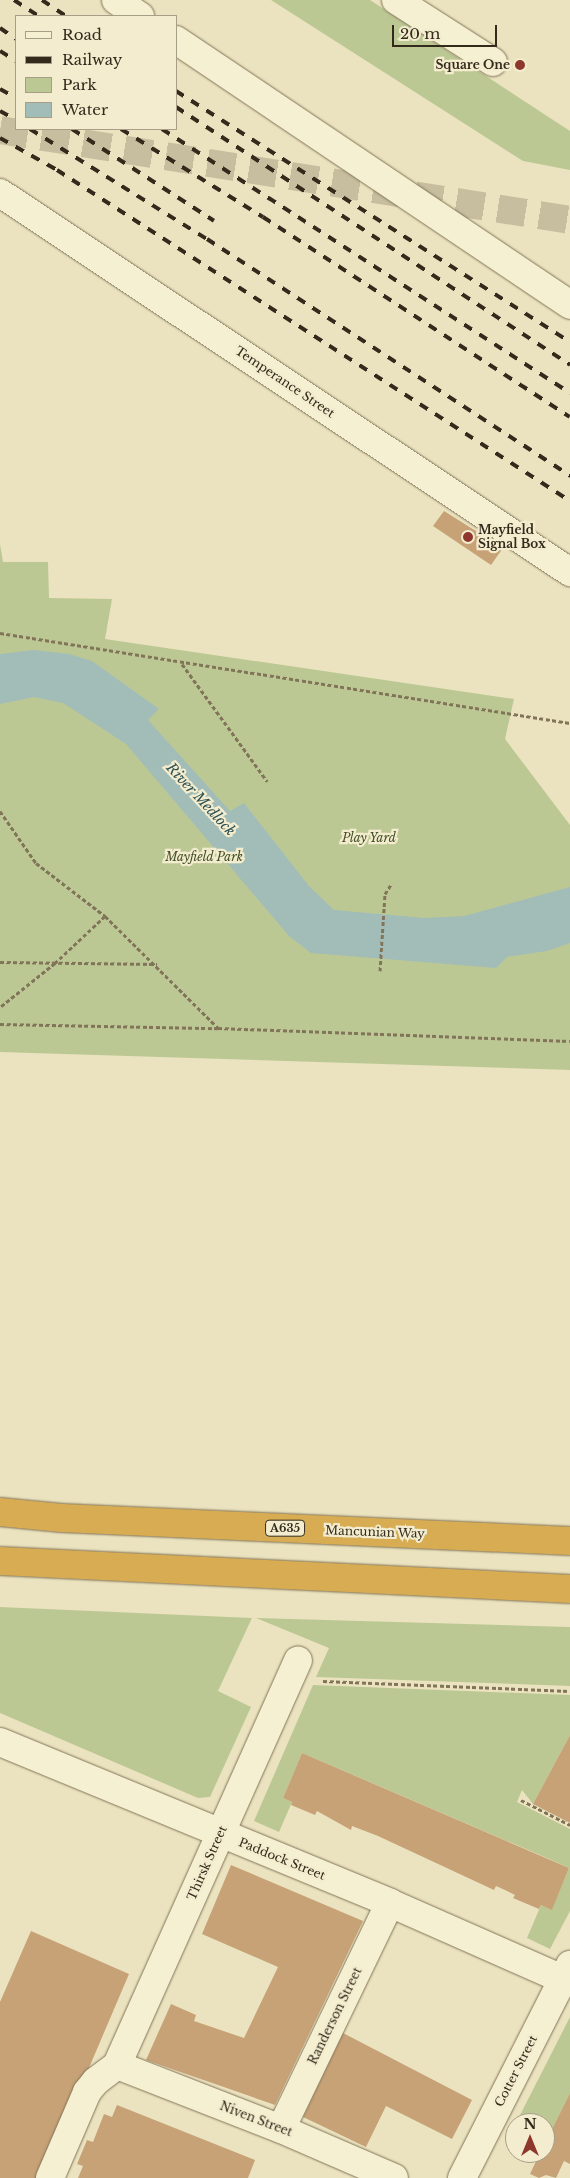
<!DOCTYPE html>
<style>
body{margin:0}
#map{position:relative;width:570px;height:2178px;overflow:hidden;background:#ebe3bf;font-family:"Libre Baskerville",serif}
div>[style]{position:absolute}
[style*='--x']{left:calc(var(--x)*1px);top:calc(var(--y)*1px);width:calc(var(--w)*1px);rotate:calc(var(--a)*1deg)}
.green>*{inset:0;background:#bcc894}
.water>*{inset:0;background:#a2bdb8}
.building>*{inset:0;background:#c7a277}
.major-tunnel>*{height:28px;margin-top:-14px;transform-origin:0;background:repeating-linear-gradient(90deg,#c6be9e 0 28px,transparent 0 42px)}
.path>*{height:3px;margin-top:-1.5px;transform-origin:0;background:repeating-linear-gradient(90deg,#827459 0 4px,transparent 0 6.5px)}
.roads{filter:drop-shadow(0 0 1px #827459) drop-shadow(0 0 1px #827459)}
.minor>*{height:28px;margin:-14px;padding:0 14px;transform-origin:14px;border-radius:14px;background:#f6f0d2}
.highway>*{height:28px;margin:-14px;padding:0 14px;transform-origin:14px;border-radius:14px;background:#d7ac53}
.rail>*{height:4px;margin-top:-2px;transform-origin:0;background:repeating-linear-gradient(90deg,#332a1c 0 9px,transparent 0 18px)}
.bridges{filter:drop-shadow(0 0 1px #827459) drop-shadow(0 0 1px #827459)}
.minor-bridge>*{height:28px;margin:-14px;padding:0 14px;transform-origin:14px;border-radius:14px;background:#f6f0d2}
.dots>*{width:14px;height:14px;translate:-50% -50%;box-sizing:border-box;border:2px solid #f3ecce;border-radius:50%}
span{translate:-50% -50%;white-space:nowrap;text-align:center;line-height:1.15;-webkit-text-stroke:4.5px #f3ecce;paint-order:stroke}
.shield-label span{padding:1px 4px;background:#f3ecce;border:1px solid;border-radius:4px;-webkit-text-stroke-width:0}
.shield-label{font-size:11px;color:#332a1c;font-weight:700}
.poi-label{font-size:12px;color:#332a1c;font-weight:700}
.right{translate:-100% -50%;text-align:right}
.left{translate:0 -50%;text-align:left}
.street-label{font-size:12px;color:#332a1c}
.park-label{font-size:12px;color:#3f4e24;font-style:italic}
.water-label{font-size:14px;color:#2c5052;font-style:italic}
.legend{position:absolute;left:15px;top:15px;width:162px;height:115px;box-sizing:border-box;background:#f3ecce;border:1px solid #a69e87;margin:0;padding:6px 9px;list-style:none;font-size:15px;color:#332a1c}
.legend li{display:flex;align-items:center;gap:10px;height:25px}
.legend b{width:25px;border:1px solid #a69e87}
.north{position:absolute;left:505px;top:2113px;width:50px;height:50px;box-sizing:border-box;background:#f3ecce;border:1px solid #a69e87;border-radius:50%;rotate:0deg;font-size:14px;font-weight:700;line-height:20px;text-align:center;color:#332a1c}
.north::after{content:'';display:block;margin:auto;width:18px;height:22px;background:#8e372c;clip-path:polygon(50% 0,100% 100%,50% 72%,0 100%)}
.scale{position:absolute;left:392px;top:25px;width:105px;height:22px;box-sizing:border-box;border:2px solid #332a1c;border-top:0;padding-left:6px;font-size:15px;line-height:18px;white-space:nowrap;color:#332a1c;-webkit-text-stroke:4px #f3ecce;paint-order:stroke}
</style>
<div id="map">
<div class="green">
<i style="clip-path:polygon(271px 0,370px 0,570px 131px,570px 170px,523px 161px)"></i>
<i style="clip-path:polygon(0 544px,3px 562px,48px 562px,49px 598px,112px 599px,105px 639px,514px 699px,505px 739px,570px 825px,570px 1070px,0 1052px)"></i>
<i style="clip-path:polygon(0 1607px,252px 1618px,218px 1691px,251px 1707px,210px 1797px,198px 1798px,0 1713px)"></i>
<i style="clip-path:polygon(256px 1618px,570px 1627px,570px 1686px,316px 1677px,329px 1648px)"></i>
<i style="clip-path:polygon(313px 1685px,570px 1695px,570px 1735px,533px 1804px,522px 1790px,517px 1802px,570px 1829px,570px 1911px,550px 1949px,527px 1938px,541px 1905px,552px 1909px,569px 1868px,547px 1858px,302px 1753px,283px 1798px,292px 1802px,279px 1832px,254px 1821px)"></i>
<i style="clip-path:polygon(570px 2017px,570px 2093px,545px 2143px,545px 2123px,516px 2123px)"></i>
</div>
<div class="water">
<i style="clip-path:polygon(34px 650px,69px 654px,92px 661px,159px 709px,148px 720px,230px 811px,244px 803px,309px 886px,334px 910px,425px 918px,464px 916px,570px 887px,570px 943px,547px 951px,507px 957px,496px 968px,311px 953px,289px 936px,126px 744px,63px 703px,34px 697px,0 704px,0 654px)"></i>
</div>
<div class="building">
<i style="clip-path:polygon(444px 511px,503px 548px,491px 565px,433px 526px)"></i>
<i style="clip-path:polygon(570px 1735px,570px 1823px,533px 1804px)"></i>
<i style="clip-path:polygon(302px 1753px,569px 1868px,552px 1910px,541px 1905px,539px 1909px,513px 1898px,515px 1895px,505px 1890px,496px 1886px,494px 1890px,378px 1836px,352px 1826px,351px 1830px,317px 1811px,315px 1815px,291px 1805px,292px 1802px,283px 1798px)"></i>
<i style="clip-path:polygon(231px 1865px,363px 1921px,275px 2105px,146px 2060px,171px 2004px,196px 2015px,194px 2021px,244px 2038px,278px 1967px,202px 1934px)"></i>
<i style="clip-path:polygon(31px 1931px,129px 1974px,42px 2178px,0 2178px,0 2002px)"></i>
<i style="clip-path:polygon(343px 2033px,472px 2100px,452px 2139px,386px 2106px,366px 2147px,303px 2117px)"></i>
<i style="clip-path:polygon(570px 2093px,570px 2164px,564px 2161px,556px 2178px,546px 2175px,539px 2178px,530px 2174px,540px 2153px,545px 2153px,545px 2143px)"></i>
<i style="clip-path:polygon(117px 2105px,255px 2160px,248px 2178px,78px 2178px,83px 2166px,77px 2164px,87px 2140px,93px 2142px,104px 2114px,112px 2117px)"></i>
</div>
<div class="major-tunnel">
<i style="--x:0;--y:130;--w:577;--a:8.97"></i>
</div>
<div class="path">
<i style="--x:0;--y:633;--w:577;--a:8.97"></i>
<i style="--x:182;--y:664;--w:145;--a:54"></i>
<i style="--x:0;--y:811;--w:63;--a:55.3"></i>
<i style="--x:36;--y:863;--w:87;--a:37.5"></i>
<i style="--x:105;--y:916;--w:69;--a:136.8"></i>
<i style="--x:55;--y:963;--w:70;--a:141.3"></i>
<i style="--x:105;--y:916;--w:159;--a:44.7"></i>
<i style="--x:0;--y:962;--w:157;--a:0.7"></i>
<i style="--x:380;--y:971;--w:77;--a:-86.3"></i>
<i style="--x:385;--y:894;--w:13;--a:-58"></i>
<i style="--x:0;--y:1024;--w:218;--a:1.1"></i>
<i style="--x:218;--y:1028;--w:352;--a:2.1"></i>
<i style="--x:323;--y:1681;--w:247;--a:2.3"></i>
<i style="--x:521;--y:1800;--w:55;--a:27"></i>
</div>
<div class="roads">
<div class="minor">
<i style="--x:116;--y:0;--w:29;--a:34"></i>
<i style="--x:396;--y:0;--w:115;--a:32.6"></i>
<i style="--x:0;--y:193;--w:685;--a:33.62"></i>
<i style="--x:0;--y:1742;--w:422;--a:22.4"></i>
<i style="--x:390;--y:1903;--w:188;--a:23.8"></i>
<i style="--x:117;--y:2065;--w:443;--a:-65.9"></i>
<i style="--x:117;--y:2065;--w:176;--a:21.3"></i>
<i style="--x:281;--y:2129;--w:123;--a:23.4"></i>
<i style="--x:281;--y:2129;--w:251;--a:-64.3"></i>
<i style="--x:50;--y:2178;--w:94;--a:-66.7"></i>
<i style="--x:87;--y:2092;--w:14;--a:-51"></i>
<i style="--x:96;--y:2081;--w:26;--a:-37"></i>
<i style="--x:462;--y:2178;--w:239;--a:-63.1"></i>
</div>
<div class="highway">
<i style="--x:0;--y:1512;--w:62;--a:5.5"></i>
<i style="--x:62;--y:1518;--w:509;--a:2.59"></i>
<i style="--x:0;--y:1561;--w:571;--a:2.81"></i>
</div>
</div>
<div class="rail">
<i style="--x:14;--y:0;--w:30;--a:33"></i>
<i style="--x:42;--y:0;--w:29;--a:34"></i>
<i style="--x:0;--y:28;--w:19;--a:35"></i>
<i style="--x:0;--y:51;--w:19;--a:32"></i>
<i style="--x:0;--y:89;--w:18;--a:29"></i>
<i style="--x:176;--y:91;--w:467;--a:32.5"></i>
<i style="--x:176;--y:107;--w:471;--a:33.2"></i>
<i style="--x:0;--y:111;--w:18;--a:29"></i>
<i style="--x:30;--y:129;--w:208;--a:31.9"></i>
<i style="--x:207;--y:239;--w:434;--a:33.1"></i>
<i style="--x:72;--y:129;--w:169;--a:32.9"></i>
<i style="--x:121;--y:129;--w:167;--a:31.8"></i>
<i style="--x:263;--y:217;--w:366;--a:33.1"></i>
<i style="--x:162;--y:129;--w:486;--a:32.9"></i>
<i style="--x:0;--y:138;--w:65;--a:29.3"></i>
<i style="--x:57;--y:170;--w:611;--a:32.83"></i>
</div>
<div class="bridges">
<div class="minor-bridge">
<i style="--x:176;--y:40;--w:475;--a:33.9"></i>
</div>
</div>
<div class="dots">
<i style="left:520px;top:65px;background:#8e372c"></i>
<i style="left:468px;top:537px;background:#8e372c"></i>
</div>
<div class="shield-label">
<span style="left:285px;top:1528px">A635</span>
</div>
<div class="poi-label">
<span class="right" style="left:510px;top:65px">Square One</span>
<span class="left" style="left:478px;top:537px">Mayfield<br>Signal Box</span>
</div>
<div class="street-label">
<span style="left:285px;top:382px;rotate:34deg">Temperance Street</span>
<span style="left:375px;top:1532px;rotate:2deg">Mancunian Way</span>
<span style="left:282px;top:1859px;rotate:22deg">Paddock Street</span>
<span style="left:207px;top:1863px;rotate:-66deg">Thirsk Street</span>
<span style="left:335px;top:2016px;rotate:-64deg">Randerson Street</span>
<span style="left:516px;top:2071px;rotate:-63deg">Cotter Street</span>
<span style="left:256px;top:2119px;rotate:21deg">Niven Street</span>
</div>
<div class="park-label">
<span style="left:369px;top:838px">Play Yard</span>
<span style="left:204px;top:857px">Mayfield Park</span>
</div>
<div class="water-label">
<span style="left:201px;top:799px;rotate:47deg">River Medlock</span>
</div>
<ul class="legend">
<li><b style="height:6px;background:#f6f0d2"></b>Road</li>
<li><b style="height:6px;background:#332a1c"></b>Railway</li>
<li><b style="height:14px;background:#bcc894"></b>Park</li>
<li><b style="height:14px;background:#a2bdb8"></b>Water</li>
</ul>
<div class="north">N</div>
<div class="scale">20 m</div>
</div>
